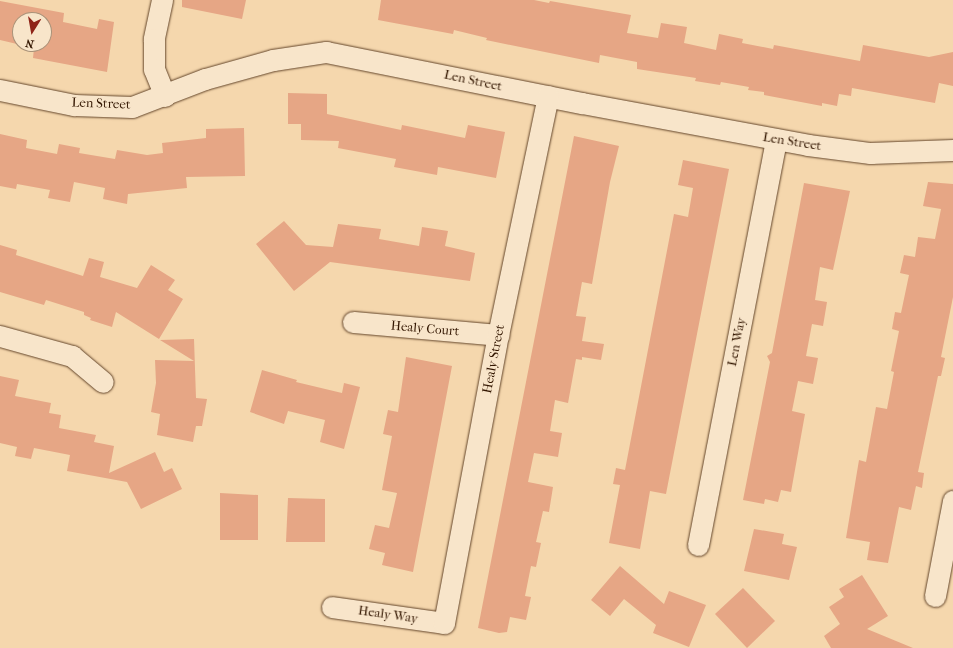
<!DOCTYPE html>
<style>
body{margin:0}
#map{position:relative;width:953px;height:648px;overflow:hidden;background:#f5d7ad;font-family:"IM FELL French Canon",serif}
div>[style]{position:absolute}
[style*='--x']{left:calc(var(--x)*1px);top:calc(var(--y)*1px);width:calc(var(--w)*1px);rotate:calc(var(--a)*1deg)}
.building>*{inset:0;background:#e6a685}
.roads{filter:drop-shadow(0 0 1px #64462b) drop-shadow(0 0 1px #64462b)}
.minor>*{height:21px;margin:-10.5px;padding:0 10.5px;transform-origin:10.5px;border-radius:10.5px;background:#f8e5ca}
span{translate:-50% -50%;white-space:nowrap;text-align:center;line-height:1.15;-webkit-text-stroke:3px #f8e5ca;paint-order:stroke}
.street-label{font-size:13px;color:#331600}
.north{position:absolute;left:12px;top:12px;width:40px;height:40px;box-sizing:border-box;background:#f8e5ca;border:1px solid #a99279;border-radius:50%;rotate:191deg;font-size:11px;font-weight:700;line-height:16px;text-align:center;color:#331600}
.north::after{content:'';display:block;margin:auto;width:14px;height:18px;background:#8f2418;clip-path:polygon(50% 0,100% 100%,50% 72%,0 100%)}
</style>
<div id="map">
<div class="building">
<i style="clip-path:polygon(182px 0,246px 0,242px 19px,182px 7px)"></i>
<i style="clip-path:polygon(381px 0,534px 0,549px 3px,550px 1px,631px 15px,627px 33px,658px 38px,661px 23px,687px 27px,684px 43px,716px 50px,719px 34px,743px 39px,742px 43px,773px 49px,774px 45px,860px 61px,863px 45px,929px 57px,953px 52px,953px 86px,939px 83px,935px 103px,852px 88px,851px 96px,839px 94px,837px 106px,822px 103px,822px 106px,764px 95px,764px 92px,748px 90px,749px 87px,721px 82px,720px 85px,695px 81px,696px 78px,637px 69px,637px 62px,600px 55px,599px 63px,486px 40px,487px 38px,454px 30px,453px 34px,378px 20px)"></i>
<i style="clip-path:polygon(evenodd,0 1px,64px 13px,63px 22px,97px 29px,99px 19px,114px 22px,107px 72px,33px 58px,34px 48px,0 40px,0 1px,20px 20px,44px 20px,44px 44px,20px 44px,20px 20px)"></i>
<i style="clip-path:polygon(288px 93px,327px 94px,327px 114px,401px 130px,402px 125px,465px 138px,468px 125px,505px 132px,496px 178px,438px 167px,437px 175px,394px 167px,396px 159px,338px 148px,339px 141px,301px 140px,301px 124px,288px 124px)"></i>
<i style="clip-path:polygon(244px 128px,245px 176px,186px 177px,187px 188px,128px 194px,127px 204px,103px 199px,105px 188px,74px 182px,70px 202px,48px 198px,50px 190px,17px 184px,16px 189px,0 186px,0 134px,27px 140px,26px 148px,57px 154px,59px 144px,80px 148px,79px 153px,115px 159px,117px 150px,147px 155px,163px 153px,162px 143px,206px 138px,206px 129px)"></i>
<i style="clip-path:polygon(574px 136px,619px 146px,610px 182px,592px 284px,582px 282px,576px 316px,586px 317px,582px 341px,604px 344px,601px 360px,582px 357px,582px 360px,576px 359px,568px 403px,555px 400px,550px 431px,562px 433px,558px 457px,534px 453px,528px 482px,553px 487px,549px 512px,543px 511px,536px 542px,541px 543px,536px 567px,531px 566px,525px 596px,531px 597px,526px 620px,510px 617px,507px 632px,499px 633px,478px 628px)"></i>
<i style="clip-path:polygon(683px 160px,729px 169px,666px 494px,650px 491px,640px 549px,609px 543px,620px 485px,613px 484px,616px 468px,625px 470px,674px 214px,688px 217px,693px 188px,678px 185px)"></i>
<i style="clip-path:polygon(928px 182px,953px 184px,953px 297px,941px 357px,945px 358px,941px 376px,938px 376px,918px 472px,924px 473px,922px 488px,916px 486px,911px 510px,899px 507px,888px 563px,867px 560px,870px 542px,846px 538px,859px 460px,866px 462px,876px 407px,887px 409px,894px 372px,891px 371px,899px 331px,892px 329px,895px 312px,901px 313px,909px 275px,900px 273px,904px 255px,915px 257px,918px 237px,935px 239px,941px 209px,923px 206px)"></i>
<i style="clip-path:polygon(804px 183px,850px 191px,833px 270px,820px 267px,815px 300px,827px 302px,823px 326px,812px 324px,806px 356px,818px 358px,813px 384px,798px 381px,792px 411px,805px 414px,791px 492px,781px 490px,778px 502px,765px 499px,764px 504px,743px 500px,770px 362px,767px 356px,772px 353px)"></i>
<i style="clip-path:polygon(284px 221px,306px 245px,333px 247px,338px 224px,381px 229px,379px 239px,419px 246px,422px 227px,448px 231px,445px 246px,475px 253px,470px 281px,330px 262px,294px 291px,256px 244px)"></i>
<i style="clip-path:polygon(0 245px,17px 250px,16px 255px,83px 276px,89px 258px,104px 262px,100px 277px,137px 288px,151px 265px,175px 280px,168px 290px,183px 299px,159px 339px,116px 312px,112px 327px,90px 320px,91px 318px,84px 315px,84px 312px,46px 300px,44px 305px,0 292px)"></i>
<i style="clip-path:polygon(194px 339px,196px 398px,207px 399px,202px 426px,196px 426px,193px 442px,157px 435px,160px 414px,151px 412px,156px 383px,155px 360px,194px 361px,160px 340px)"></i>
<i style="clip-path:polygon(406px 357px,452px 366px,413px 572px,382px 565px,385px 553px,369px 549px,375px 525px,389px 528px,397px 493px,382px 490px,392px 436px,383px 434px,388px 410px,398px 412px)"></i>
<i style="clip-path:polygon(262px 370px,297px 380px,296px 382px,342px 393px,344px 383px,360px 387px,344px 449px,320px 442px,325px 420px,288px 411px,284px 424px,250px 412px)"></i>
<i style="clip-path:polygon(0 376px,19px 380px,15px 396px,51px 403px,49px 413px,61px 415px,59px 428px,96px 435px,94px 442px,114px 446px,109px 473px,155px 452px,164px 472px,172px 468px,182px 489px,141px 509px,127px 482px,67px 471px,70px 455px,34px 448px,31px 459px,15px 456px,17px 447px,0 443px)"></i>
<i style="clip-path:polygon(220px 493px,258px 495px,258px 540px,220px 540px)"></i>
<i style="clip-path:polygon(288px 498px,325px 499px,325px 542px,286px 542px)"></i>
<i style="clip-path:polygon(754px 529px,784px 534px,782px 544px,797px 547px,789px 580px,744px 571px)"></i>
<i style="clip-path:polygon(620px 566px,664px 604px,669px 591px,706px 605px,689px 647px,653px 633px,656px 625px,624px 599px,610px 616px,591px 600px)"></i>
<i style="clip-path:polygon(862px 575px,888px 616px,867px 629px,913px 648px,831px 648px,824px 636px,840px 624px,829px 607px,844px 597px,839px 589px)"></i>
<i style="clip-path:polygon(743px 588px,775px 621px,747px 648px,715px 614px)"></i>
</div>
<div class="roads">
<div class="minor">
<i style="--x:162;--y:0;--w:40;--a:102"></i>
<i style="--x:154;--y:39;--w:30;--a:90"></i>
<i style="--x:154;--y:69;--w:29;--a:68"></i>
<i style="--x:0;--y:90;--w:76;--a:11.5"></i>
<i style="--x:74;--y:105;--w:58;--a:2"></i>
<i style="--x:132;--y:107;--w:78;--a:-21"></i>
<i style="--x:205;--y:79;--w:71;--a:-15.6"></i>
<i style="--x:273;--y:60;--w:54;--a:-8.6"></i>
<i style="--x:326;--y:52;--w:261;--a:11.3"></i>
<i style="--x:582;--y:103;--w:230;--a:10.5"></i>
<i style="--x:808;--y:145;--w:63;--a:7.4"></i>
<i style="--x:870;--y:153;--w:83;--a:-2.1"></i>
<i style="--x:353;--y:322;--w:146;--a:5.1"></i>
<i style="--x:0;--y:336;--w:75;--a:15.5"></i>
<i style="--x:72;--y:356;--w:40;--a:40"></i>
<i style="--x:698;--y:545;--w:413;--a:-79.1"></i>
<i style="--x:935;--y:596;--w:97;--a:-79.3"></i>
<i style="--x:332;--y:607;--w:113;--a:8.1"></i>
<i style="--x:444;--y:623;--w:293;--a:-79.4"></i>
<i style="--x:498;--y:335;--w:244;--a:-78.2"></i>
</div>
</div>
<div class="street-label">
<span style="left:473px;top:81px;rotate:12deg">Len Street</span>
<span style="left:101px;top:104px;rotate:2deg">Len Street</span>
<span style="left:792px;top:142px;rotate:9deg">Len Street</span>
<span style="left:425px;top:329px;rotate:5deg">Healy Court</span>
<span style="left:737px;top:342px;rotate:-79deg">Len Way</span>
<span style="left:494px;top:359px;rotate:-79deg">Healy Street</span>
<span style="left:388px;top:615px;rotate:8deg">Healy Way</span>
</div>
<div class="north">N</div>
</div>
